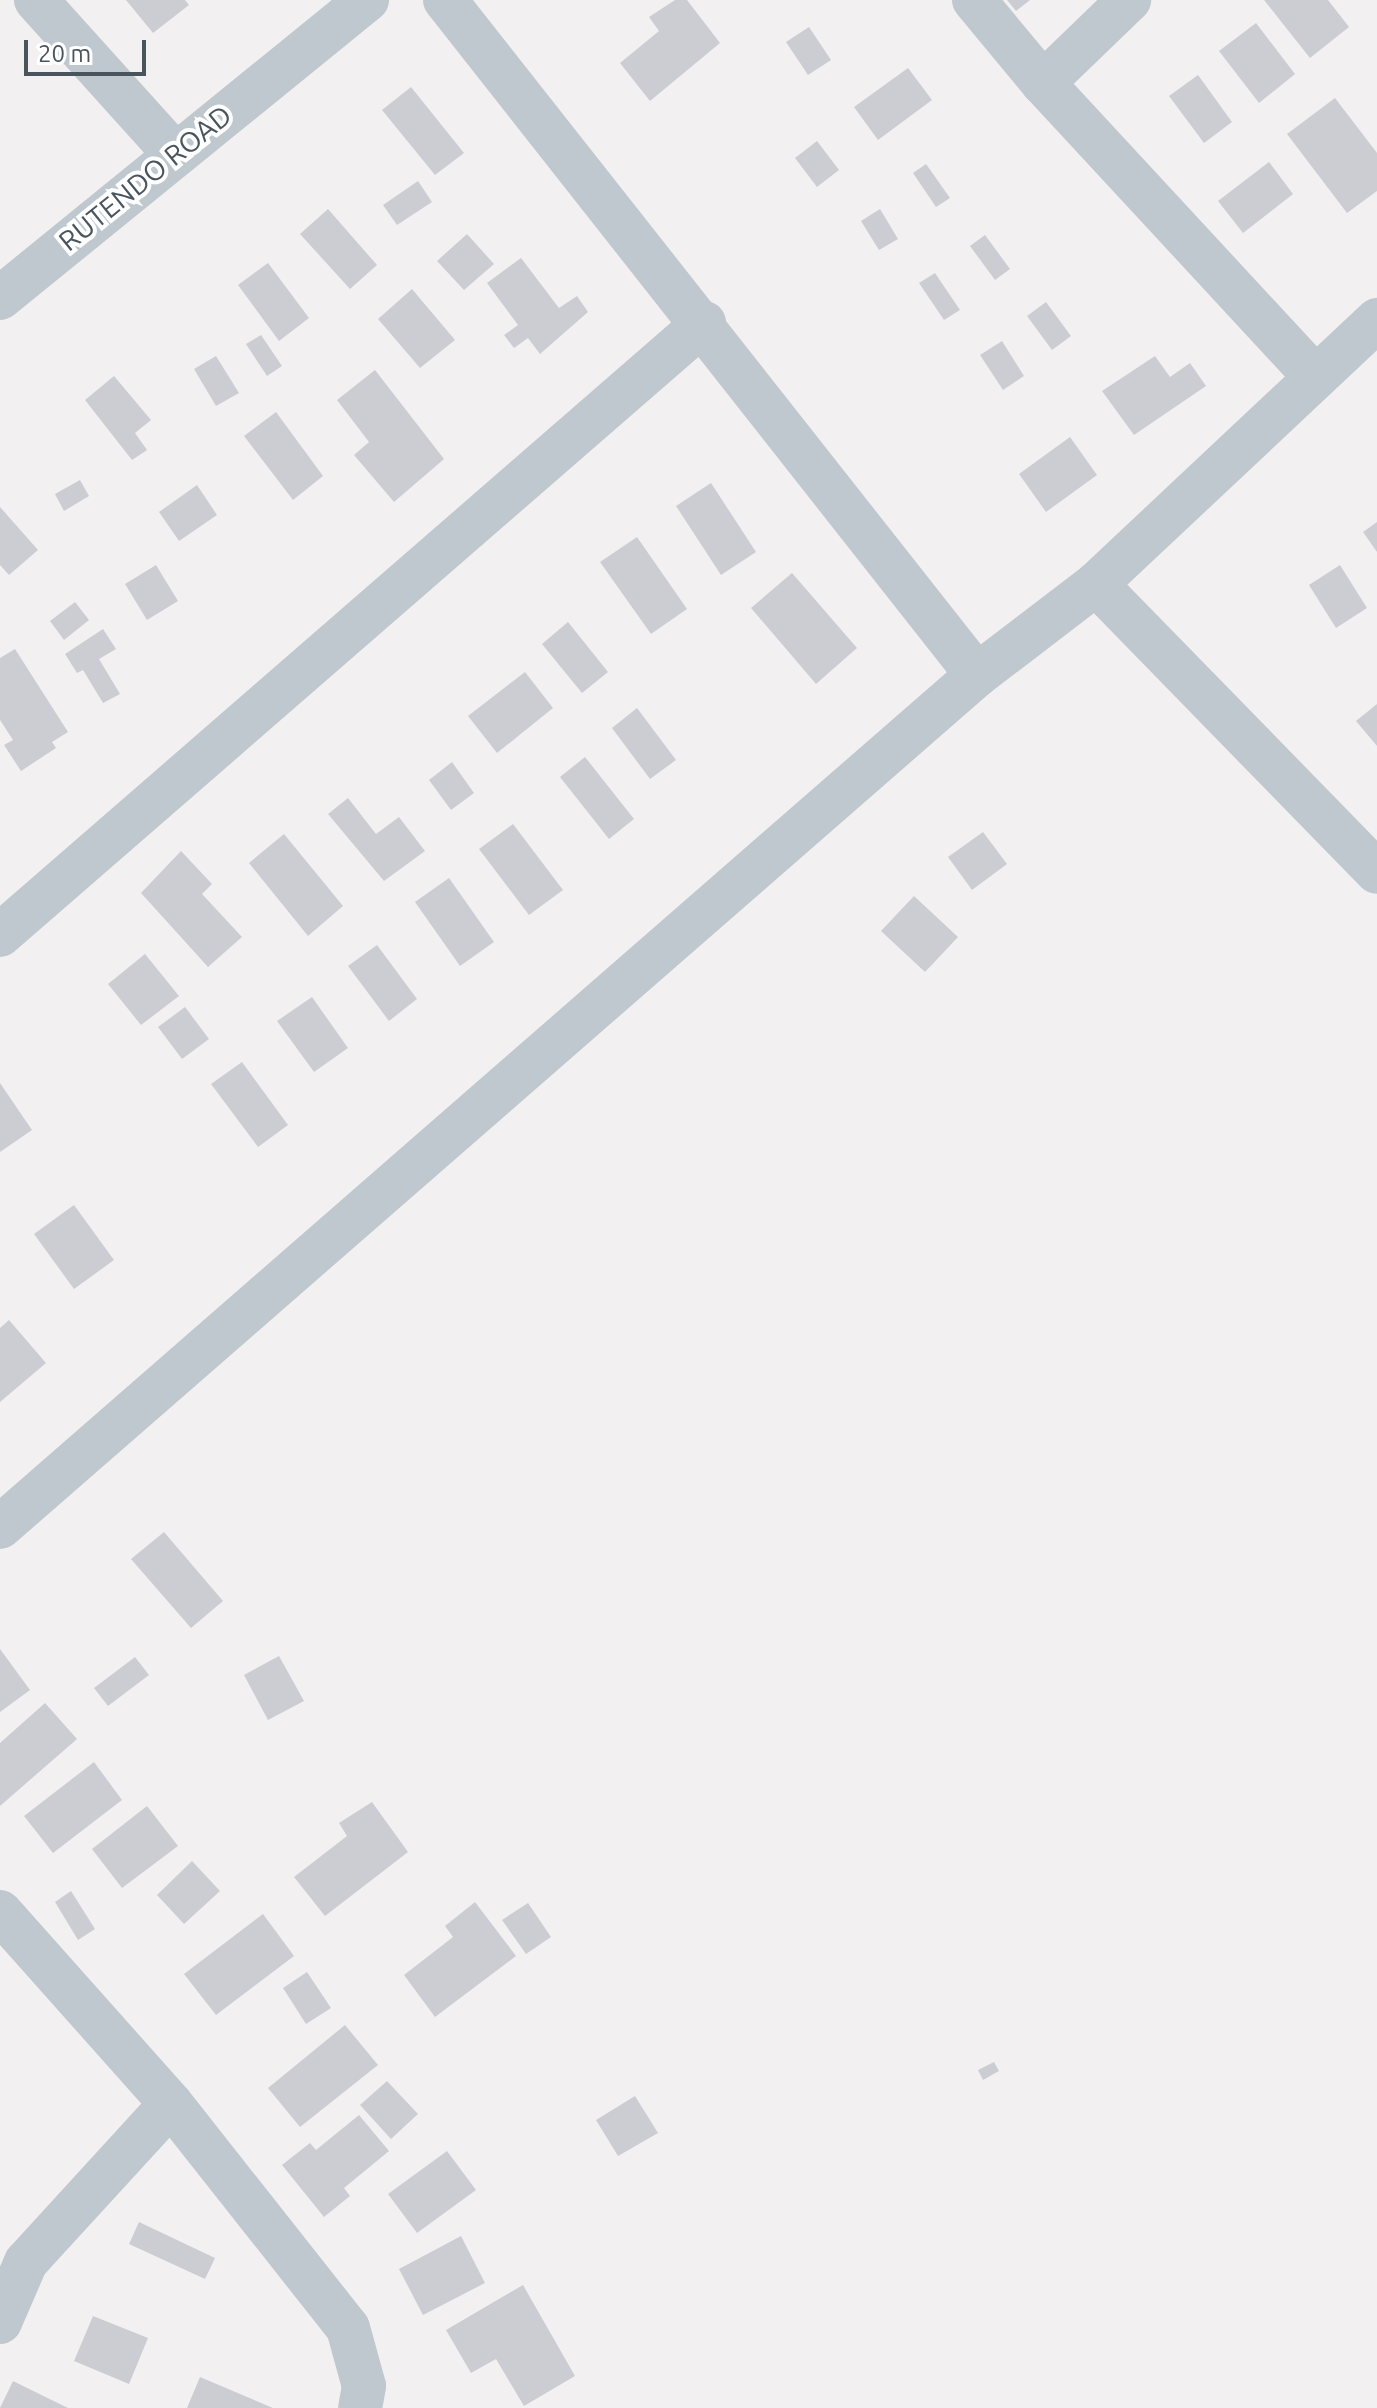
<!DOCTYPE html>
<style>
body{margin:0}
#map{position:relative;width:1377px;height:2408px;overflow:hidden;background:#f3f0f1;font-family:Ubuntu,sans-serif}
div>[style]{position:absolute}
[style*='--x']{left:calc(var(--x)*1px);top:calc(var(--y)*1px);width:calc(var(--w)*1px);rotate:calc(var(--a)*1deg)}
.building>*{inset:0;background:#cbcdd3}
.minor>*{height:44px;margin:-22px;padding:0 22px;transform-origin:22px;border-radius:22px;background:#bfc8ce}
span{translate:-50% -50%;white-space:nowrap;text-align:center;line-height:1.15;-webkit-text-stroke:8px #fff;paint-order:stroke}
.street-label{font-size:28px;color:#49545d}
.scale{position:absolute;left:24px;top:40px;width:122px;height:36px;box-sizing:border-box;border:4px solid #49545d;border-top:0;padding-left:10px;font-size:24px;line-height:28px;white-space:nowrap;color:#49545d;-webkit-text-stroke:6px #fff;paint-order:stroke}
</style>
<div id="map">
<div class="building">
<i style="clip-path:polygon(126px 0,185px 0,189px 5px,153px 33px)"></i>
<i style="clip-path:polygon(675px 0,687px 0,720px 43px,650px 101px,620px 63px,659px 31px,649px 17px)"></i>
<i style="clip-path:polygon(1007px 0,1030px 0,1016px 11px)"></i>
<i style="clip-path:polygon(1264px 0,1328px 0,1349px 27px,1310px 58px)"></i>
<i style="clip-path:polygon(1256px 23px,1295px 74px,1259px 103px,1219px 51px)"></i>
<i style="clip-path:polygon(809px 27px,831px 60px,808px 75px,786px 42px)"></i>
<i style="clip-path:polygon(908px 68px,932px 100px,878px 140px,854px 107px)"></i>
<i style="clip-path:polygon(1198px 75px,1232px 122px,1204px 143px,1169px 96px)"></i>
<i style="clip-path:polygon(411px 87px,464px 153px,435px 175px,382px 110px)"></i>
<i style="clip-path:polygon(1335px 98px,1377px 153px,1377px 191px,1347px 213px,1287px 134px)"></i>
<i style="clip-path:polygon(817px 141px,839px 170px,817px 187px,795px 158px)"></i>
<i style="clip-path:polygon(1269px 162px,1293px 194px,1243px 233px,1218px 201px)"></i>
<i style="clip-path:polygon(926px 164px,950px 198px,936px 207px,913px 173px)"></i>
<i style="clip-path:polygon(418px 181px,432px 202px,397px 225px,383px 205px)"></i>
<i style="clip-path:polygon(328px 209px,377px 265px,350px 289px,300px 234px)"></i>
<i style="clip-path:polygon(880px 209px,898px 239px,879px 250px,861px 221px)"></i>
<i style="clip-path:polygon(467px 234px,494px 264px,464px 290px,437px 261px)"></i>
<i style="clip-path:polygon(985px 235px,1010px 269px,995px 280px,970px 246px)"></i>
<i style="clip-path:polygon(521px 258px,559px 308px,577px 296px,588px 312px,540px 354px,528px 338px,514px 348px,504px 335px,518px 325px,487px 283px)"></i>
<i style="clip-path:polygon(268px 263px,309px 318px,279px 341px,238px 285px)"></i>
<i style="clip-path:polygon(935px 273px,960px 310px,944px 320px,919px 283px)"></i>
<i style="clip-path:polygon(412px 289px,455px 340px,420px 368px,378px 319px)"></i>
<i style="clip-path:polygon(1046px 302px,1071px 336px,1052px 350px,1027px 316px)"></i>
<i style="clip-path:polygon(261px 335px,282px 366px,267px 376px,246px 344px)"></i>
<i style="clip-path:polygon(1002px 341px,1024px 376px,1003px 390px,980px 355px)"></i>
<i style="clip-path:polygon(216px 356px,239px 393px,216px 406px,194px 369px)"></i>
<i style="clip-path:polygon(1155px 356px,1170px 377px,1190px 363px,1206px 386px,1134px 435px,1102px 391px)"></i>
<i style="clip-path:polygon(375px 370px,444px 459px,394px 502px,354px 455px,369px 442px,337px 400px)"></i>
<i style="clip-path:polygon(114px 376px,151px 420px,135px 433px,147px 450px,132px 460px,85px 400px)"></i>
<i style="clip-path:polygon(276px 412px,323px 476px,293px 500px,244px 436px)"></i>
<i style="clip-path:polygon(1070px 437px,1097px 475px,1046px 512px,1019px 474px)"></i>
<i style="clip-path:polygon(80px 480px,89px 496px,64px 511px,55px 494px)"></i>
<i style="clip-path:polygon(711px 483px,756px 552px,721px 575px,676px 506px)"></i>
<i style="clip-path:polygon(197px 485px,217px 515px,179px 541px,159px 512px)"></i>
<i style="clip-path:polygon(0 507px,38px 550px,9px 575px,0 565px)"></i>
<i style="clip-path:polygon(1377px 522px,1377px 552px,1363px 532px)"></i>
<i style="clip-path:polygon(637px 537px,687px 609px,651px 634px,600px 562px)"></i>
<i style="clip-path:polygon(156px 565px,178px 601px,147px 620px,125px 584px)"></i>
<i style="clip-path:polygon(1340px 565px,1367px 608px,1336px 628px,1309px 585px)"></i>
<i style="clip-path:polygon(792px 573px,857px 648px,816px 684px,751px 608px)"></i>
<i style="clip-path:polygon(75px 602px,89px 620px,64px 640px,50px 621px)"></i>
<i style="clip-path:polygon(568px 622px,608px 672px,582px 693px,542px 644px)"></i>
<i style="clip-path:polygon(103px 629px,116px 649px,99px 659px,120px 694px,103px 703px,83px 670px,77px 673px,65px 654px)"></i>
<i style="clip-path:polygon(15px 649px,68px 732px,52px 742px,56px 748px,21px 771px,4px 745px,13px 740px,0 720px,0 658px)"></i>
<i style="clip-path:polygon(525px 672px,553px 708px,497px 753px,468px 716px)"></i>
<i style="clip-path:polygon(1377px 704px,1377px 746px,1356px 721px)"></i>
<i style="clip-path:polygon(637px 708px,676px 760px,650px 779px,612px 728px)"></i>
<i style="clip-path:polygon(585px 757px,634px 819px,609px 839px,560px 777px)"></i>
<i style="clip-path:polygon(452px 762px,474px 793px,451px 810px,429px 780px)"></i>
<i style="clip-path:polygon(348px 798px,376px 834px,399px 817px,425px 851px,384px 881px,328px 814px)"></i>
<i style="clip-path:polygon(513px 824px,563px 890px,529px 915px,479px 849px)"></i>
<i style="clip-path:polygon(983px 832px,1007px 864px,972px 890px,948px 857px)"></i>
<i style="clip-path:polygon(284px 834px,343px 906px,308px 936px,249px 863px)"></i>
<i style="clip-path:polygon(181px 851px,212px 884px,202px 894px,242px 937px,208px 967px,141px 893px)"></i>
<i style="clip-path:polygon(449px 878px,494px 942px,460px 966px,415px 902px)"></i>
<i style="clip-path:polygon(914px 896px,958px 937px,925px 972px,881px 931px)"></i>
<i style="clip-path:polygon(377px 945px,417px 999px,389px 1021px,348px 966px)"></i>
<i style="clip-path:polygon(145px 954px,179px 996px,141px 1025px,108px 984px)"></i>
<i style="clip-path:polygon(312px 997px,348px 1048px,314px 1072px,277px 1021px)"></i>
<i style="clip-path:polygon(185px 1007px,209px 1039px,182px 1059px,158px 1027px)"></i>
<i style="clip-path:polygon(242px 1062px,288px 1125px,258px 1147px,211px 1084px)"></i>
<i style="clip-path:polygon(0 1083px,32px 1130px,0 1152px)"></i>
<i style="clip-path:polygon(74px 1205px,114px 1260px,74px 1289px,34px 1234px)"></i>
<i style="clip-path:polygon(9px 1320px,46px 1363px,0 1402px,0 1328px)"></i>
<i style="clip-path:polygon(164px 1532px,223px 1601px,191px 1628px,131px 1559px)"></i>
<i style="clip-path:polygon(0 1649px,30px 1690px,0 1712px)"></i>
<i style="clip-path:polygon(279px 1656px,304px 1701px,268px 1720px,244px 1675px)"></i>
<i style="clip-path:polygon(135px 1657px,149px 1675px,108px 1706px,94px 1688px)"></i>
<i style="clip-path:polygon(45px 1703px,77px 1739px,0 1806px,0 1743px)"></i>
<i style="clip-path:polygon(94px 1762px,122px 1800px,53px 1853px,24px 1816px)"></i>
<i style="clip-path:polygon(372px 1802px,408px 1852px,325px 1916px,294px 1877px,347px 1836px,339px 1823px)"></i>
<i style="clip-path:polygon(147px 1806px,178px 1846px,122px 1888px,92px 1849px)"></i>
<i style="clip-path:polygon(192px 1861px,220px 1891px,184px 1924px,157px 1895px)"></i>
<i style="clip-path:polygon(71px 1891px,95px 1929px,78px 1940px,55px 1902px)"></i>
<i style="clip-path:polygon(475px 1902px,516px 1956px,435px 2017px,404px 1975px,453px 1937px,445px 1926px)"></i>
<i style="clip-path:polygon(528px 1903px,551px 1937px,526px 1954px,502px 1920px)"></i>
<i style="clip-path:polygon(263px 1914px,294px 1956px,216px 2015px,184px 1974px)"></i>
<i style="clip-path:polygon(307px 1972px,331px 2008px,306px 2024px,283px 1988px)"></i>
<i style="clip-path:polygon(345px 2025px,378px 2065px,300px 2127px,268px 2088px)"></i>
<i style="clip-path:polygon(994px 2062px,999px 2071px,983px 2080px,978px 2070px)"></i>
<i style="clip-path:polygon(387px 2081px,418px 2114px,391px 2139px,360px 2105px)"></i>
<i style="clip-path:polygon(635px 2096px,658px 2133px,618px 2156px,596px 2120px)"></i>
<i style="clip-path:polygon(359px 2115px,389px 2151px,344px 2188px,350px 2196px,324px 2217px,282px 2165px,310px 2143px,316px 2150px)"></i>
<i style="clip-path:polygon(447px 2151px,476px 2190px,417px 2233px,388px 2194px)"></i>
<i style="clip-path:polygon(139px 2222px,215px 2258px,205px 2279px,129px 2244px)"></i>
<i style="clip-path:polygon(461px 2236px,485px 2283px,423px 2315px,399px 2269px)"></i>
<i style="clip-path:polygon(523px 2285px,575px 2376px,524px 2406px,496px 2359px,471px 2373px,446px 2330px)"></i>
<i style="clip-path:polygon(93px 2316px,148px 2338px,129px 2384px,74px 2361px)"></i>
<i style="clip-path:polygon(200px 2377px,273px 2408px,187px 2408px)"></i>
<i style="clip-path:polygon(13px 2381px,68px 2408px,0 2408px)"></i>
</div>
<div class="minor">
<i style="--x:36;--y:0;--w:206;--a:48"></i>
<i style="--x:445;--y:0;--w:859;--a:51.76"></i>
<i style="--x:974;--y:0;--w:108;--a:50.3"></i>
<i style="--x:1043;--y:83;--w:398;--a:47.2"></i>
<i style="--x:1043;--y:83;--w:120;--a:-44"></i>
<i style="--x:0;--y:298;--w:473;--a:-39.1"></i>
<i style="--x:1096;--y:584;--w:402;--a:45.7"></i>
<i style="--x:0;--y:935;--w:933;--a:-41"></i>
<i style="--x:0;--y:1527;--w:1296;--a:-41.09"></i>
<i style="--x:977;--y:675;--w:150;--a:-37.4"></i>
<i style="--x:1096;--y:584;--w:386;--a:-43.2"></i>
<i style="--x:0;--y:1912;--w:257;--a:48.3"></i>
<i style="--x:171;--y:2104;--w:285;--a:51.7"></i>
<i style="--x:348;--y:2328;--w:60;--a:74.6"></i>
<i style="--x:364;--y:2386;--w:22;--a:100"></i>
<i style="--x:0;--y:2322;--w:65;--a:-66.6"></i>
<i style="--x:26;--y:2262;--w:214;--a:-47.5"></i>
</div>
<div class="street-label">
<span style="left:145px;top:178px;rotate:-39deg">RUTENDO ROAD</span>
</div>
<div class="scale">20 m</div>
</div>
